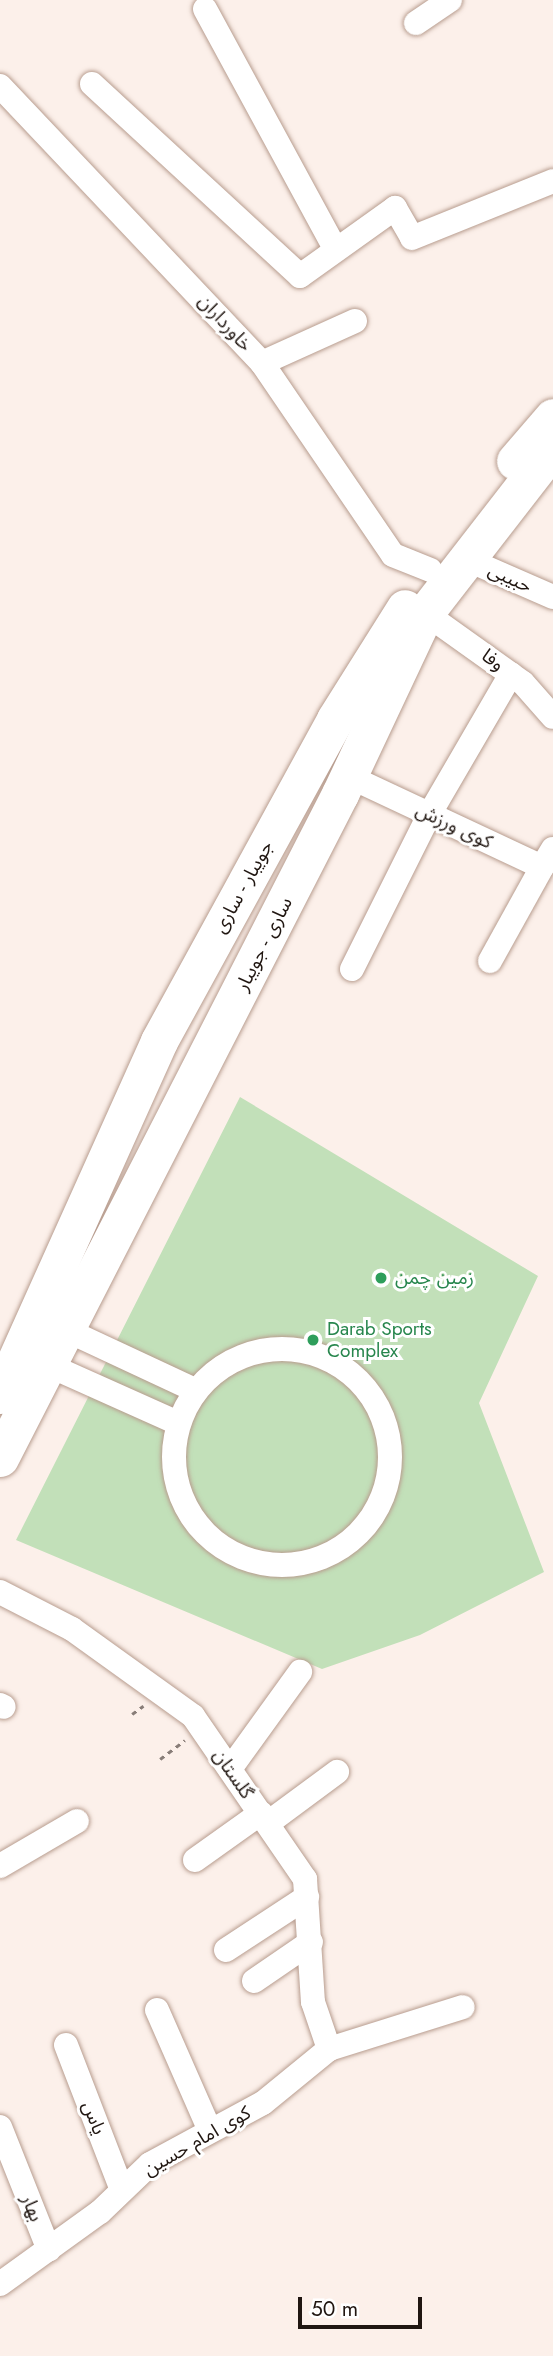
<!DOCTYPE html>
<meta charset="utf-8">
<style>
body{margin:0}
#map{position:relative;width:553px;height:2356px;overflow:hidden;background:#fcf0ea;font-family:Jost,"Noto Sans Arabic",sans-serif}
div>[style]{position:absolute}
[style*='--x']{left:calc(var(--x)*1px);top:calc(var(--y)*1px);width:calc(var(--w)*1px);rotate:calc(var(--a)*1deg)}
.green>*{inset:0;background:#c2e0b9}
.path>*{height:2.5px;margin-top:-1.25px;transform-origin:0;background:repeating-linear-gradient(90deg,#887d78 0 5px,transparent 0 10px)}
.roads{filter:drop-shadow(0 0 2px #b89d8f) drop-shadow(0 0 2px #b89d8f)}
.minor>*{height:24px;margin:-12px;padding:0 12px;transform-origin:12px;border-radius:12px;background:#fff}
.minor>.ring{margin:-12px;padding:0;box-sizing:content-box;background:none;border:24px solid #fff;border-radius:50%}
.highway>*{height:37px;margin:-18.5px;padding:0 18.5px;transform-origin:18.5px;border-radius:18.5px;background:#fff}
.dots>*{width:19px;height:19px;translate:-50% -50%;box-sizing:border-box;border:4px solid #fff;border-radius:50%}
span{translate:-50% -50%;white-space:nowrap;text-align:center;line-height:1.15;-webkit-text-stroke:6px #fff;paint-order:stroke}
.street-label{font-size:19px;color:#201611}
.leisure-label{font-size:19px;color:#27864d}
.left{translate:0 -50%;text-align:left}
.scale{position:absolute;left:298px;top:2297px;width:124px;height:32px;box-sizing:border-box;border:4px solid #201611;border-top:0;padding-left:9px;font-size:21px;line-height:24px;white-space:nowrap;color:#201611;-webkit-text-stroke:5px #fff;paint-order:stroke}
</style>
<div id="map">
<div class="green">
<i style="clip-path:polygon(240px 1097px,538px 1276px,479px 1403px,544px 1572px,420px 1635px,322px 1669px,16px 1540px)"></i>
</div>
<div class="path">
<i style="--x:132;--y:1714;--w:14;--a:-36"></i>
<i style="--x:160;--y:1759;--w:31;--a:-37"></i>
</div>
<div class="roads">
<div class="minor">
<i style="--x:205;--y:9;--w:274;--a:61.5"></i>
<i style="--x:416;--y:23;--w:41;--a:-34.1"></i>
<i style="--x:92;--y:84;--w:283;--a:42.7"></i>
<i style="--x:300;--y:276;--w:117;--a:-35.6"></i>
<i style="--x:395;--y:208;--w:34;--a:60"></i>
<i style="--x:412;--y:238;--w:152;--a:-22"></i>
<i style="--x:0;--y:86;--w:381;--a:46.6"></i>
<i style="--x:262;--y:363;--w:232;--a:55.7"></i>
<i style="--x:393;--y:555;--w:40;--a:22"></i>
<i style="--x:262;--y:363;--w:102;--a:-24.3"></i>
<i style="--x:466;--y:559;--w:95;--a:23.6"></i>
<i style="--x:425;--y:613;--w:120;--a:35.5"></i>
<i style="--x:523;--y:683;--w:45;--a:48.6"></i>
<i style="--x:348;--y:776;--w:214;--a:25.1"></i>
<i style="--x:542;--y:867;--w:21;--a:-59"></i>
<i style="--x:490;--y:961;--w:107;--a:-61"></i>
<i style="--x:352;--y:969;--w:172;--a:-63.4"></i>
<i style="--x:429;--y:815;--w:163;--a:-59.8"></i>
<i style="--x:64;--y:1329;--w:145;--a:25"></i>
<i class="ring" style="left:174px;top:1349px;width:192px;height:192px"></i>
<i style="--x:46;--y:1364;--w:145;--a:24.1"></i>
<i style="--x:0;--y:1592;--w:81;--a:27.2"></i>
<i style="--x:72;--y:1629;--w:149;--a:35.7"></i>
<i style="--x:193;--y:1716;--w:198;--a:55.5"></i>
<i style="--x:305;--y:1879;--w:123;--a:86.3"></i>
<i style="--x:313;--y:2002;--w:50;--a:71.2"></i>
<i style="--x:0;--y:1705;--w:4;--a:27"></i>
<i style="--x:230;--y:1769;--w:120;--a:-54.2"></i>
<i style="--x:268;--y:1823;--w:86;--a:-36.5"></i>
<i style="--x:195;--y:1860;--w:81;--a:-35.5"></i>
<i style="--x:0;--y:1866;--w:89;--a:-30.3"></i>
<i style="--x:226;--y:1950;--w:97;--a:-33.2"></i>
<i style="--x:254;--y:1981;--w:69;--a:-34.4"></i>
<i style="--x:157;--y:2010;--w:132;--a:66.3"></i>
<i style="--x:66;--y:2045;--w:155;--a:68.9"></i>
<i style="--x:0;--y:2127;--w:132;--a:68.3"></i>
<i style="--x:0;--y:2284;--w:123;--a:-35.8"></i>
<i style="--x:100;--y:2212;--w:69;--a:-43.8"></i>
<i style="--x:150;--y:2164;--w:128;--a:-28.4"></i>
<i style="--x:263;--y:2103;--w:85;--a:-39.3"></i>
<i style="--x:329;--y:2049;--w:140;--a:-17.4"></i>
</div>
<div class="highway">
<i style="--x:515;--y:461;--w:58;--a:-49.2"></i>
<i style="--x:0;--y:1395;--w:388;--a:-65.8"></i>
<i style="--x:159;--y:1041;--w:367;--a:-61.3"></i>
<i style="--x:335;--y:719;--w:131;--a:-57.8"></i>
<i style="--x:0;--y:1458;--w:746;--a:-62.89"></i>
<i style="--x:340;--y:794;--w:200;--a:-64.8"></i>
<i style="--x:425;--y:613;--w:209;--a:-52.2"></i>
</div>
</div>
<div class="dots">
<i style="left:381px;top:1278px;background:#2e9e5b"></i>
<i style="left:313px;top:1340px;background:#2e9e5b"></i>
</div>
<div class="street-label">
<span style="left:225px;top:323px;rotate:47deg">خاورداران</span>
<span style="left:510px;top:578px;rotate:24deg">حبیبی</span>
<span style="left:493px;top:660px;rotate:37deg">وفا</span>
<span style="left:454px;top:826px;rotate:25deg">کوی ورزش</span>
<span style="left:243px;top:887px;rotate:-61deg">جویبار - ساری</span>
<span style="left:264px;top:944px;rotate:-63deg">ساری - جویبار</span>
<span style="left:233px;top:1774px;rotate:55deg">گلستان</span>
<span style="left:94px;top:2118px;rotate:69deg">یاس</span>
<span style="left:197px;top:2141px;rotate:-30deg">کوی امام حسین</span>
<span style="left:32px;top:2208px;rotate:68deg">بهار</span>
</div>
<div class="leisure-label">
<span class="left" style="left:395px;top:1278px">زمین چمن</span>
<span class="left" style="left:327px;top:1340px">Darab Sports<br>Complex</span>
</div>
<div class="scale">50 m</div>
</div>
